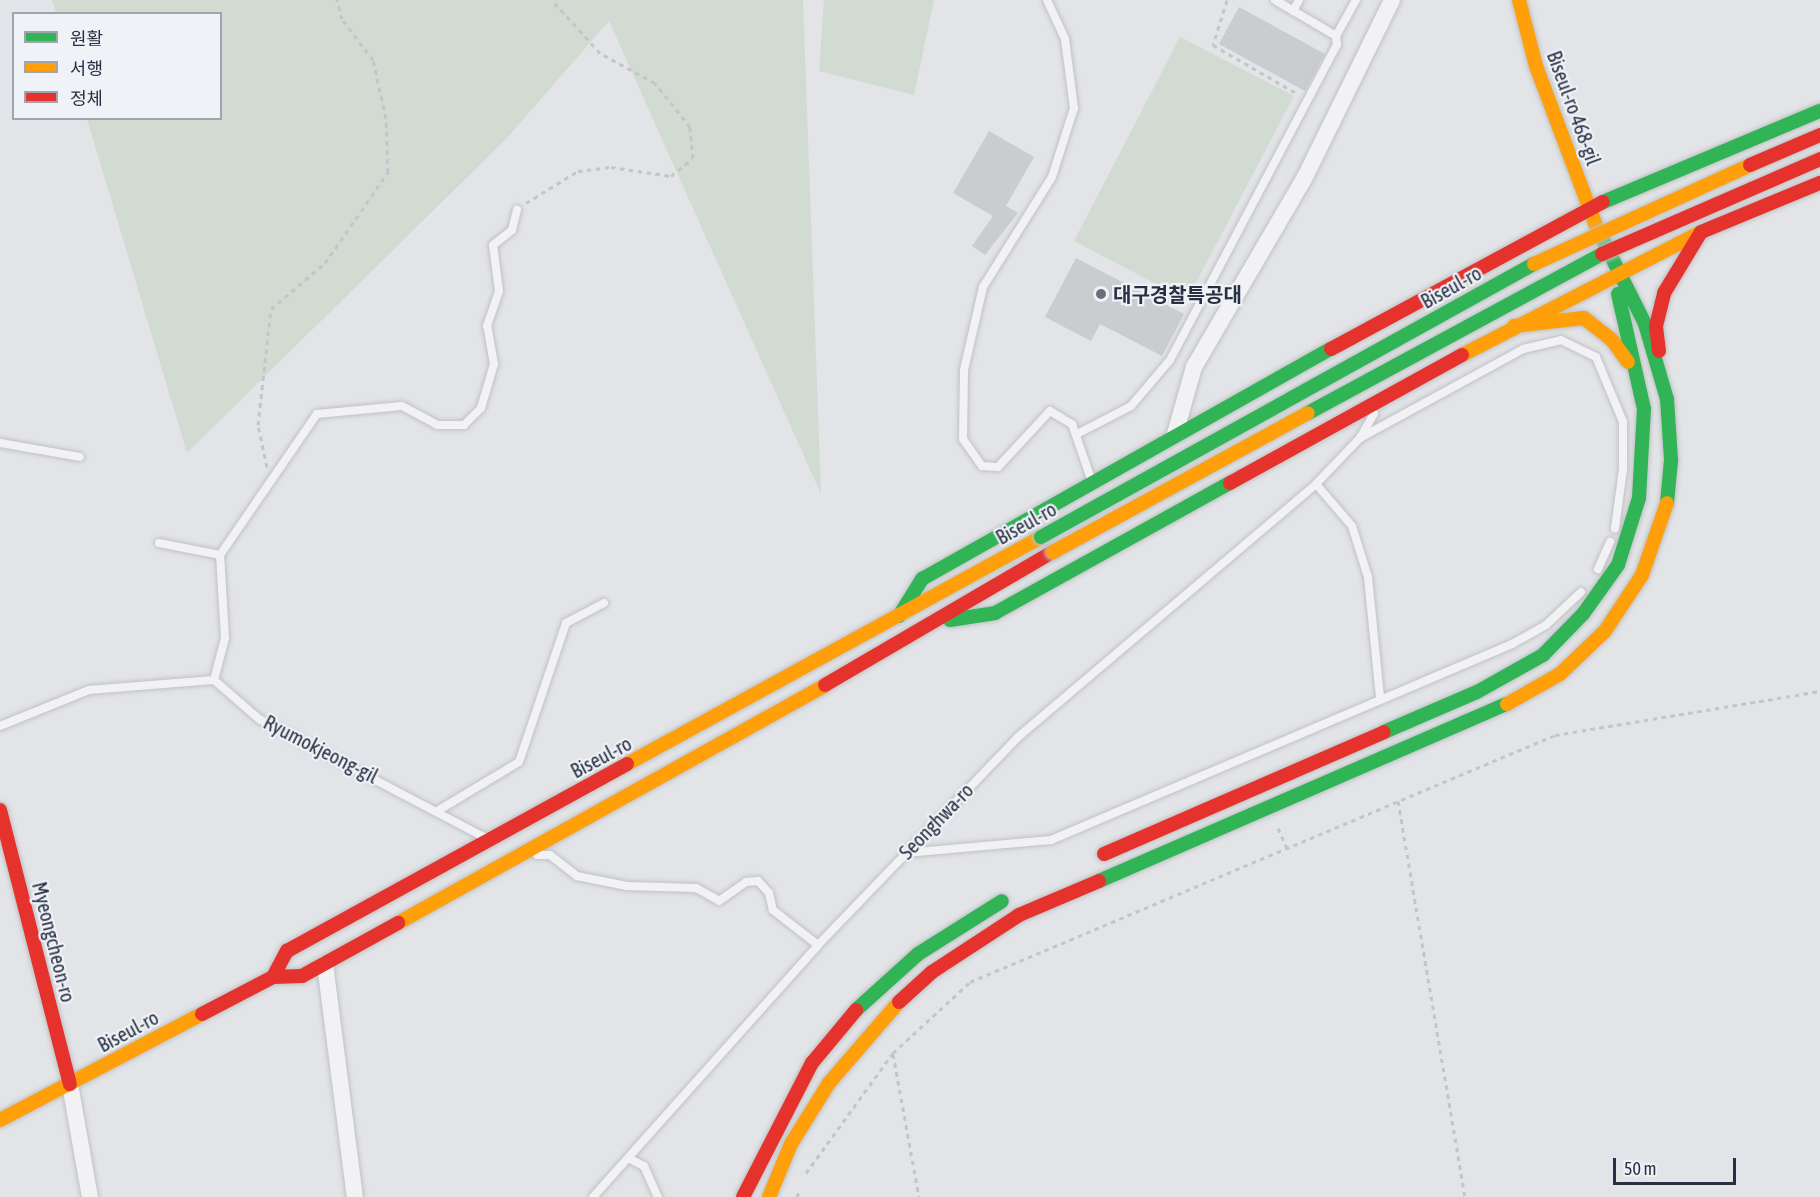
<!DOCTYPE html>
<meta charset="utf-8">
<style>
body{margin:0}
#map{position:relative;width:1820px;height:1197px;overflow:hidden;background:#e2e4e7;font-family:"Asap Condensed","Noto Sans KR",sans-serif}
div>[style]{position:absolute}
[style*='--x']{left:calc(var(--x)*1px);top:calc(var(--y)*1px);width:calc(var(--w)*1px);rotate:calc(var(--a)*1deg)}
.green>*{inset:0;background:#d2dbd2}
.building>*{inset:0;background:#cacccf}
.path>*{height:3px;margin-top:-1.5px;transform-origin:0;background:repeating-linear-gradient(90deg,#c4c5cb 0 4.5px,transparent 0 9px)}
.roads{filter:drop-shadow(0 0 2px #c0c2c5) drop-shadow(0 0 2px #c0c2c5)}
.lane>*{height:8px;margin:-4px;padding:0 4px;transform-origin:4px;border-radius:4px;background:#f2f2f4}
.street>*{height:16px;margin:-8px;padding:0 8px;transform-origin:8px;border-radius:8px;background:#f2f2f4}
.fast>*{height:14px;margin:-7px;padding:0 7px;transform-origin:7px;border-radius:7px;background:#30b455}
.slow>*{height:14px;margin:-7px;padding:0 7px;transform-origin:7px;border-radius:7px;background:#ff9f0a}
.jam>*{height:14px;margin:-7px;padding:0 7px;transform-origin:7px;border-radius:7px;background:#e5322d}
.bridges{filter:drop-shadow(0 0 2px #bec1c5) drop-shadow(0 0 2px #bec1c5)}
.fast-bridge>*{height:14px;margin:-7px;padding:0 7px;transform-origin:7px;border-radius:7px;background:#30b455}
.slow-bridge>*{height:14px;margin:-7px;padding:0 7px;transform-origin:7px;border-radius:7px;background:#ff9f0a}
.jam-bridge>*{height:14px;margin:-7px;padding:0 7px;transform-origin:7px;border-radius:7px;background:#e5322d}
.dots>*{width:16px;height:16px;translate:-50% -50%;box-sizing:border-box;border:3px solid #eff2f7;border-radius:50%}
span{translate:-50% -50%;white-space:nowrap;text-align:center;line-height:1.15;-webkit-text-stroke:4.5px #eff2f7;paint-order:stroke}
.street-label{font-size:20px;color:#272f42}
.poi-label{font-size:20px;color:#272f42;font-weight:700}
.left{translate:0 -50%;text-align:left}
.legend{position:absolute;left:12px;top:12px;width:210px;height:108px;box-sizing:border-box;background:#eff2f7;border:2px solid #9fa4af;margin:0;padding:8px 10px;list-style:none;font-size:18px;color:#272f42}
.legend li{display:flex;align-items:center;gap:12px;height:30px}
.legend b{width:30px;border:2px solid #9fa4af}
.scale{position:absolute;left:1613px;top:1158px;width:123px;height:27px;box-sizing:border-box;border:3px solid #272f42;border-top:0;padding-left:8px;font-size:18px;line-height:21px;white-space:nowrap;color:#272f42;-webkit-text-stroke:4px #eff2f7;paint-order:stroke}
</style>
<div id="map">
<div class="green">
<i style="clip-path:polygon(52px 0,803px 0,821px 494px,609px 21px,507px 138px,187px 453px,87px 119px,220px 118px,220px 14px,56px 13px)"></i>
<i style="clip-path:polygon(824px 0,934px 0,914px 95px,819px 71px)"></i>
<i style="clip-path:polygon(1180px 37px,1294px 96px,1187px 300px,1074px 241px)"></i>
</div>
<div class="building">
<i style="clip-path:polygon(1239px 7px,1325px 54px,1305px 91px,1219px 44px)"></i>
<i style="clip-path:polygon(989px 131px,1034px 157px,1006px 206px,1018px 213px,985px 255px,972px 246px,993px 216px,953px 193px)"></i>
<i style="clip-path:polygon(1076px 258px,1184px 314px,1162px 356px,1100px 324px,1091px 341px,1045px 317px)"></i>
</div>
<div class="path">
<i style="--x:1227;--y:0;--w:47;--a:107.3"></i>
<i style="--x:1213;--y:45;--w:98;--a:30"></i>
<i style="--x:526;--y:203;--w:61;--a:-31.6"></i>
<i style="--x:578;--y:171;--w:33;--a:-7"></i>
<i style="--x:611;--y:167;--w:61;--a:8.5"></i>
<i style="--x:671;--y:176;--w:28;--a:-39"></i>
<i style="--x:693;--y:158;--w:31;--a:-96"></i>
<i style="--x:690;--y:127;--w:56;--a:-128.5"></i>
<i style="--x:655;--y:83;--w:63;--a:-151.4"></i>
<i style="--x:600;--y:53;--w:72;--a:-132.2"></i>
<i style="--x:267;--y:467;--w:43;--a:-102.1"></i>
<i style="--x:258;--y:425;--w:117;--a:-83.6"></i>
<i style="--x:271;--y:309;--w:71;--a:-40.4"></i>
<i style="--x:325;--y:263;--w:111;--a:-55.3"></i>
<i style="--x:388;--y:172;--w:54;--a:-92.1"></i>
<i style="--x:386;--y:118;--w:59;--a:-102.6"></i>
<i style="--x:373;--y:60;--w:51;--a:-127.1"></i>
<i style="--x:342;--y:19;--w:20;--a:-105"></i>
<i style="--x:1398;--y:801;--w:402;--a:80.4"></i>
<i style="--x:1278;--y:828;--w:22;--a:66"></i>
<i style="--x:893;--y:1054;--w:145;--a:79.7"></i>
<i style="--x:806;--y:1173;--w:148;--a:-54.1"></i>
<i style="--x:893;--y:1053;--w:105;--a:-42.7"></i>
<i style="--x:970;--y:982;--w:635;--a:-22.89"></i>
<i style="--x:1555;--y:735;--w:269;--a:-9.4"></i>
<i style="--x:797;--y:1197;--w:8;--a:-67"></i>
</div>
<div class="roads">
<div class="lane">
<i style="--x:1047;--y:0;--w:43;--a:65.2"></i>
<i style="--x:1065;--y:39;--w:70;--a:82.6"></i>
<i style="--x:1074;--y:108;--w:72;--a:107.7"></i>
<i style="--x:1052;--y:177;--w:130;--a:122.1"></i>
<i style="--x:983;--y:287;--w:85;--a:102.9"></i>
<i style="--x:964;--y:370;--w:69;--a:90.8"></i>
<i style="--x:963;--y:439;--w:33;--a:55"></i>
<i style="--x:982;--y:466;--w:16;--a:4"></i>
<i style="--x:998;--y:467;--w:76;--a:-47.1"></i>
<i style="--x:1050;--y:411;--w:26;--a:31"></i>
<i style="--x:1072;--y:424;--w:58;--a:70.9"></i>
<i style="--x:1275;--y:0;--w:71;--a:30.5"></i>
<i style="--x:1336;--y:36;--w:41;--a:-60.9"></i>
<i style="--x:1293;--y:11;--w:13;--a:-61"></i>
<i style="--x:1077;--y:434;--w:61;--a:-27.4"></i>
<i style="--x:1131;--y:406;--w:60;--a:-49.7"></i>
<i style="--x:1170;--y:360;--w:357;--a:-62.1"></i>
<i style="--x:1337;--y:45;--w:9;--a:-96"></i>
<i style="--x:1360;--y:438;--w:186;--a:-28.6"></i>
<i style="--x:1523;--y:349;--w:39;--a:-13"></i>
<i style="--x:1561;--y:340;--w:39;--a:26"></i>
<i style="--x:1596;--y:357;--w:70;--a:67.4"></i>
<i style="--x:1623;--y:422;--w:47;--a:90"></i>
<i style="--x:1623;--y:469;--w:60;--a:97.7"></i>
<i style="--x:0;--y:443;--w:81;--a:9.9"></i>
<i style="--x:1316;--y:484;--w:55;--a:49.4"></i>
<i style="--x:1352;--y:526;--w:53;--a:72.6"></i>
<i style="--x:1368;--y:577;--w:122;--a:84.3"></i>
<i style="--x:159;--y:543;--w:62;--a:11.1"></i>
<i style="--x:1598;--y:569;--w:30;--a:-66"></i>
<i style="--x:214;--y:680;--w:43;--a:-75.3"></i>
<i style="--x:225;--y:638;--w:83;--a:-93.4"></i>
<i style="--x:220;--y:555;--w:171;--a:-55.5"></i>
<i style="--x:317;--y:414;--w:85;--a:-5.4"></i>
<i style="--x:402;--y:406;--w:40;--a:28"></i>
<i style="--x:437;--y:425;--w:27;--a:0"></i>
<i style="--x:464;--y:425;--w:24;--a:-45"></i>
<i style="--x:481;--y:408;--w:46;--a:-73.5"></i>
<i style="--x:494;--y:364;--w:39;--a:-100"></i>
<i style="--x:487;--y:326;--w:37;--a:-71"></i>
<i style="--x:499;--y:291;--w:46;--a:-97.4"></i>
<i style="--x:493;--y:245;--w:24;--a:-38"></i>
<i style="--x:512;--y:230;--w:21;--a:-76"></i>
<i style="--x:0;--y:726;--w:96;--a:-22"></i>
<i style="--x:89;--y:690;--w:125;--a:-4.6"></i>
<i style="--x:214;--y:680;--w:60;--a:40.9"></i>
<i style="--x:259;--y:719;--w:254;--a:27.7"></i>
<i style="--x:439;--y:810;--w:93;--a:-31"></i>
<i style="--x:519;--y:762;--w:147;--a:-71.3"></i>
<i style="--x:566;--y:623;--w:43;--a:-27.8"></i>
<i style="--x:906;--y:853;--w:146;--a:-5.1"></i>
<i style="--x:1051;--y:840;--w:501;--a:-23.03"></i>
<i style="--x:1512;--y:644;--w:39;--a:-29"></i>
<i style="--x:1546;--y:625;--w:48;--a:-43.3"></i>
<i style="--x:537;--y:855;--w:13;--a:0"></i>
<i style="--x:550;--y:855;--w:34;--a:38"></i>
<i style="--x:577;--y:876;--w:51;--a:11.3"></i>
<i style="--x:627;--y:886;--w:69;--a:1.7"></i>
<i style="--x:696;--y:888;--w:26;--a:29"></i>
<i style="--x:719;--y:901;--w:33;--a:-35"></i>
<i style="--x:746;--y:882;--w:12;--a:-5"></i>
<i style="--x:758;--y:881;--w:16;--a:47"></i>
<i style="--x:769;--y:893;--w:17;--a:77"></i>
<i style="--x:773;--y:910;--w:57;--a:37.9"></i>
<i style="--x:628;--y:1158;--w:18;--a:27"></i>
<i style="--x:644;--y:1166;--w:34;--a:66"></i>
<i style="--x:593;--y:1197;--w:338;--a:-48.2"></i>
<i style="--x:818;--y:945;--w:289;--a:-46.1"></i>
<i style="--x:1018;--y:737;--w:391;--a:-40.3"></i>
<i style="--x:1316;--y:484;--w:64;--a:-46.3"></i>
<i style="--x:1360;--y:438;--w:28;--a:-60"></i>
</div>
<div class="street">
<i style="--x:1175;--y:434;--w:70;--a:-74.2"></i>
<i style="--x:1194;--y:367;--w:218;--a:-59.7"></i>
<i style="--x:1304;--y:179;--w:199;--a:-63.8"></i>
<i style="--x:325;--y:964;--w:235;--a:82.7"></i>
<i style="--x:70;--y:1084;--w:115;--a:80"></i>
</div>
<div class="fast">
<i style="--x:1603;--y:202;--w:235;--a:-22.8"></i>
<i style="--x:1597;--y:228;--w:107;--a:63.4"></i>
<i style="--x:1645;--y:324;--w:78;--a:73.7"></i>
<i style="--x:1667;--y:399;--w:61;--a:86.2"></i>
<i style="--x:1671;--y:460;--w:43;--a:95.3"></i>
<i style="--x:899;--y:616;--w:44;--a:-58.1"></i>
<i style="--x:922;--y:579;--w:469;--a:-29.4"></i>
<i style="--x:950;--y:620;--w:46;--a:-8.8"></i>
<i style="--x:995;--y:613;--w:269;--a:-29"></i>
<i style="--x:1384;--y:732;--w:101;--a:-23.3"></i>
<i style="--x:1477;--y:692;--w:76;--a:-29.3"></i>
<i style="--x:1543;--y:655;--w:57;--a:-45.7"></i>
<i style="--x:1583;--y:614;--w:60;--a:-54.5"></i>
<i style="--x:1618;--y:565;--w:70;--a:-72.6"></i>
<i style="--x:1639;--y:498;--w:89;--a:-86.8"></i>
<i style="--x:1644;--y:409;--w:118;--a:-102.7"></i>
<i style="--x:1099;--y:881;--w:445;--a:-23.5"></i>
<i style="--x:856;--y:1010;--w:84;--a:-42.1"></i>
<i style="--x:918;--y:954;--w:99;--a:-32.2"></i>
</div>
<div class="slow">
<i style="--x:1519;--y:0;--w:68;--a:75.6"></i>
<i style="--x:1536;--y:66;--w:171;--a:69.4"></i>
<i style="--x:1514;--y:326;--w:70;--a:-6.5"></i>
<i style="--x:1584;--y:318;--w:36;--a:38"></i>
<i style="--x:1612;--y:340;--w:27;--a:54"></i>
<i style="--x:1462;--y:355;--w:269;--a:-27.2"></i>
<i style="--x:1507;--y:704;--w:61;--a:-29.5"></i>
<i style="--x:1560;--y:674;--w:62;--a:-43.7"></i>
<i style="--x:1605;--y:631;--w:67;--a:-56.5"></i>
<i style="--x:1642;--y:575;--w:76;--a:-70.9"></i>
<i style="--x:627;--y:764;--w:472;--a:-28.7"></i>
<i style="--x:398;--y:923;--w:489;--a:-29.1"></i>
<i style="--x:0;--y:1120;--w:228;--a:-27.7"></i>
<i style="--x:769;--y:1197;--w:57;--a:-67.5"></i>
<i style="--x:791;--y:1144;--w:72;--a:-58.1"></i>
<i style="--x:829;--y:1083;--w:107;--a:-49.2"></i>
</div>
<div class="jam">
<i style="--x:1331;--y:349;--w:309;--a:-28.4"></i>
<i style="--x:1659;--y:351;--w:25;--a:-97"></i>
<i style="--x:1656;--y:326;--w:34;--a:-76"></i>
<i style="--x:1664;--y:293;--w:71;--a:-58.8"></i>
<i style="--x:1701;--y:232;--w:129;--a:-22.4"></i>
<i style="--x:1230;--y:483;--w:265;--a:-28.9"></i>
<i style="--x:825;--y:685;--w:264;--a:-30.3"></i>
<i style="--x:0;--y:810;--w:283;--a:75.7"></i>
<i style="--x:1104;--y:854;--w:305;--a:-23.5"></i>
<i style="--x:273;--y:977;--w:30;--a:-62"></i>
<i style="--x:287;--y:951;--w:388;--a:-28.8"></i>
<i style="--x:899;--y:1002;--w:45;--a:-42.3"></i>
<i style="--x:932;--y:972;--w:104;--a:-33.2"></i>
<i style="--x:1019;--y:915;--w:87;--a:-23"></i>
<i style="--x:202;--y:1014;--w:80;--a:-27.5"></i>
<i style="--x:273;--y:977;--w:29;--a:-2"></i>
<i style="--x:302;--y:976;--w:110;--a:-28.9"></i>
<i style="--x:743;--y:1197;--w:151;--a:-62.8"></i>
<i style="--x:812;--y:1063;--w:69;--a:-50.3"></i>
</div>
</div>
<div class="bridges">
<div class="fast-bridge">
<i style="--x:1308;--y:413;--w:334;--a:-28.4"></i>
<i style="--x:1041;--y:537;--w:564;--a:-28.98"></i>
</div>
<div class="slow-bridge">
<i style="--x:1534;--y:264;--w:238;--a:-24.6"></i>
<i style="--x:1053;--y:552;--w:290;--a:-28.6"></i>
</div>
<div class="jam-bridge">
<i style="--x:1750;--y:165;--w:76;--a:-23.2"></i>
<i style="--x:1602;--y:254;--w:238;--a:-23.5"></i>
</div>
</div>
<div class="dots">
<i style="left:1101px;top:294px;background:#686e7c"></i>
</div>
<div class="street-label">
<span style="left:1574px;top:108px;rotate:70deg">Biseul-ro 468-gil</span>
<span style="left:1451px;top:287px;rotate:-29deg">Biseul-ro</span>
<span style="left:1026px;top:523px;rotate:-29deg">Biseul-ro</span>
<span style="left:321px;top:749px;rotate:27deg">Ryumokjeong-gil</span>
<span style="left:601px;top:757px;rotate:-28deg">Biseul-ro</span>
<span style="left:936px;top:821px;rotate:-46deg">Seonghwa-ro</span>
<span style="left:54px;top:942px;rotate:76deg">Myeongcheon-ro</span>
<span style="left:128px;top:1031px;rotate:-28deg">Biseul-ro</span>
</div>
<div class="poi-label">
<span class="left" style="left:1113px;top:294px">대구경찰특공대</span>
</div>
<ul class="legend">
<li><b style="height:8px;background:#30b455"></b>원활</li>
<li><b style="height:8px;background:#ff9f0a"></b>서행</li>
<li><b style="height:8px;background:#e5322d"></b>정체</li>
</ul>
<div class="scale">50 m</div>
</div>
